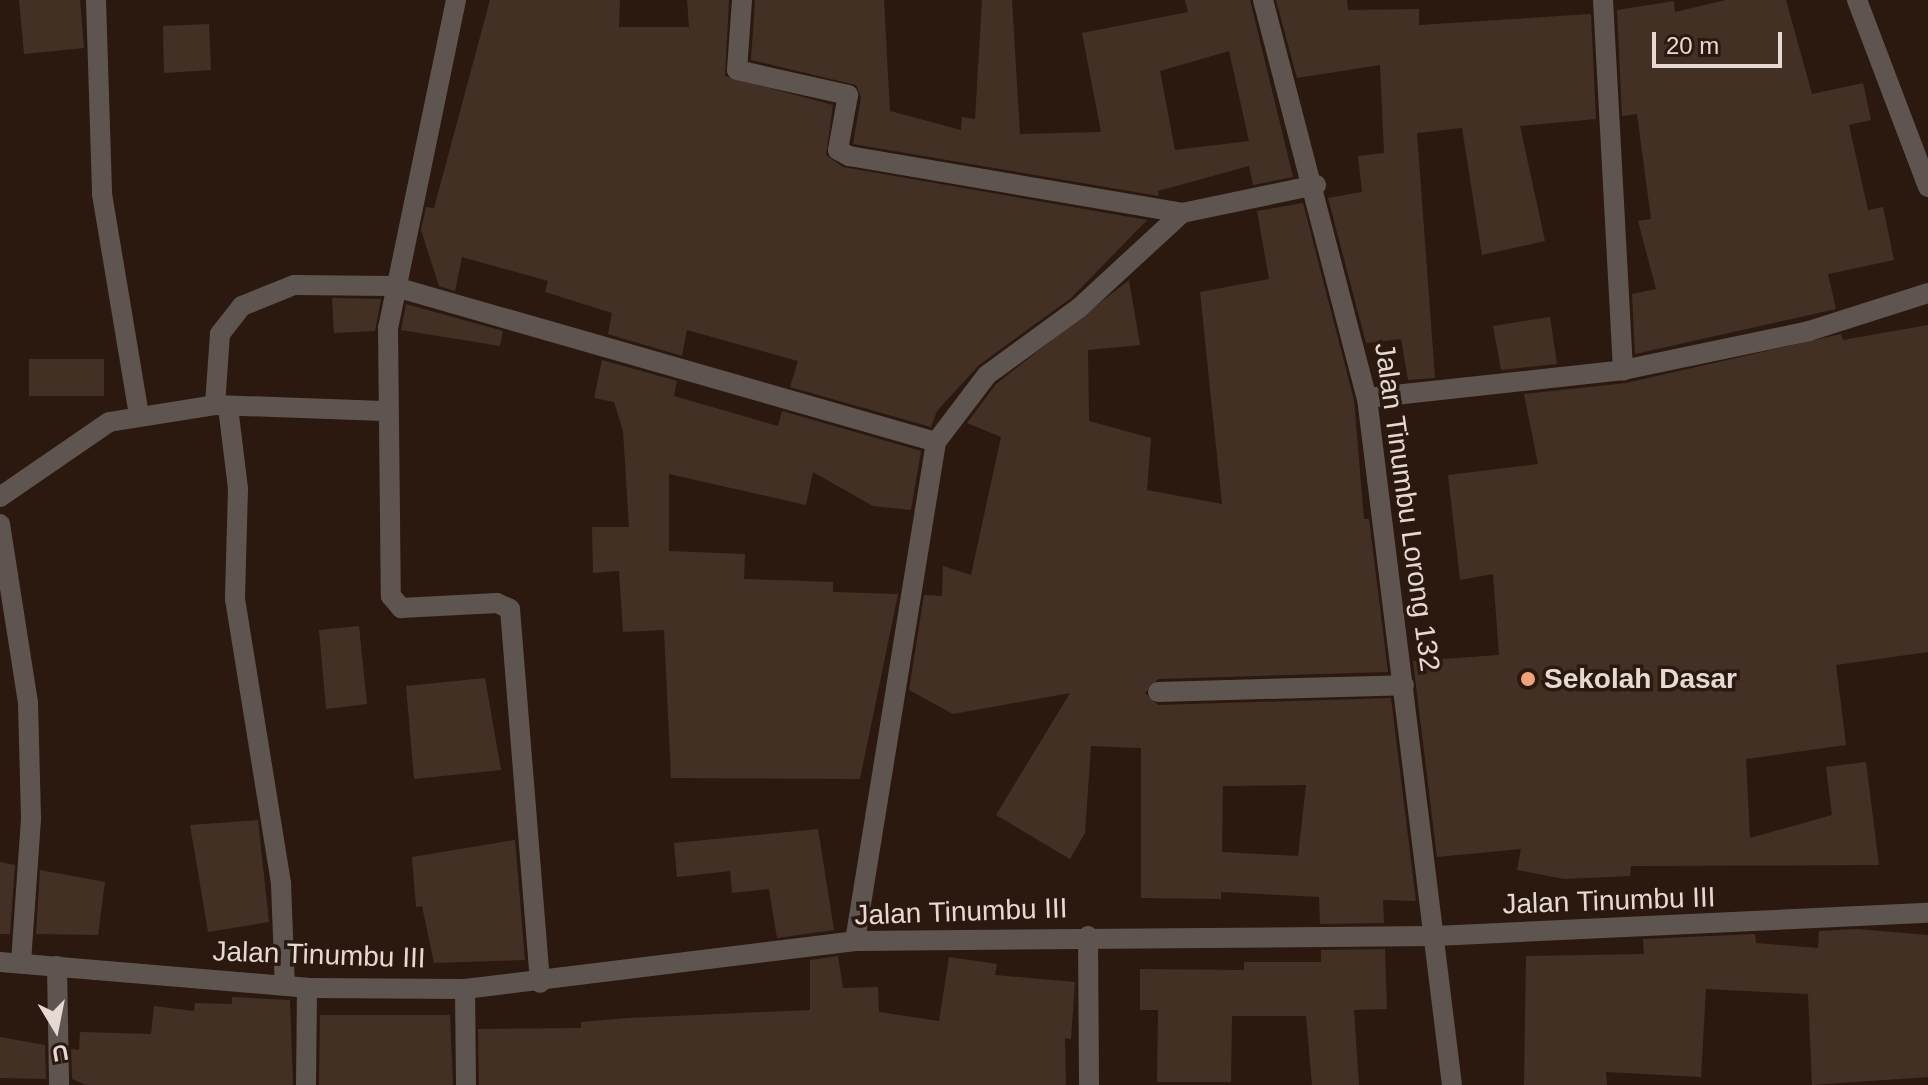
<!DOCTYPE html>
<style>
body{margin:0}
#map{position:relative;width:1928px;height:1085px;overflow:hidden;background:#2b190f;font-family:Arial,sans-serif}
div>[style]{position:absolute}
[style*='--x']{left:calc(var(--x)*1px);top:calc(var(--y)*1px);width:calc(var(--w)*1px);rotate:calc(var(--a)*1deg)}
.building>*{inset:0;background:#433025}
.minor>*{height:20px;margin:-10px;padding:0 10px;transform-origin:10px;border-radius:10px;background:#5f5550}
.dots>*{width:22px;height:22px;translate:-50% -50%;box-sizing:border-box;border:4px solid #2b190f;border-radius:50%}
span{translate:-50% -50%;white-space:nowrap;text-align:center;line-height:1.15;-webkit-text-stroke:7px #2b190f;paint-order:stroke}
.street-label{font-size:28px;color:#e6d9d3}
.poi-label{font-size:28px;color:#e6d9d3;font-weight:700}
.left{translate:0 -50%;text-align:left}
.north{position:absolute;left:16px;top:989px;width:80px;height:80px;-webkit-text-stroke:6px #2b190f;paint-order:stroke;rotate:170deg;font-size:22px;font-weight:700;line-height:32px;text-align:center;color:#e6d9d3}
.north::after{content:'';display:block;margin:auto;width:28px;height:36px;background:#e6d9d3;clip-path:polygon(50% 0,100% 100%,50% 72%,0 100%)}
.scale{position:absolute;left:1652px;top:32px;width:130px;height:36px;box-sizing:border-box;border:4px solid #e6d9d3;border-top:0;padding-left:10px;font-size:24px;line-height:28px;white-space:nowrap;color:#e6d9d3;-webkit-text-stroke:6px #2b190f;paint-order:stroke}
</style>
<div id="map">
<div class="building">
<i style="clip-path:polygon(19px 0,80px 0,84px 48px,24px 54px)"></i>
<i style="clip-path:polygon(490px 0,620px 0,619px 27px,689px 27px,687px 0,729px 0,725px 76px,833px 105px,826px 155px,843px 167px,1147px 220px,1071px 298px,979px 365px,937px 411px,931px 427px,790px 387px,798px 361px,687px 330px,682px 356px,608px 334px,612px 313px,545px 292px,548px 281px,462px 257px,455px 291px,439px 286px,421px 230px,426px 207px,434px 208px)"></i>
<i style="clip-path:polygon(evenodd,755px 0,884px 0,890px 111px,961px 130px,962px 117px,975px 119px,982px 0,1012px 0,1020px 134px,1101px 132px,1082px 33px,1188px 12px,1185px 0,1250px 0,1293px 177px,1253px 185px,1249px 166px,1158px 191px,1159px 196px,853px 144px,861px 97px,856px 85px,751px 60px,755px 0,1229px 51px,1249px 141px,1175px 150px,1160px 71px,1229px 51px)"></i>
<i style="clip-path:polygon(1276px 0,1347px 0,1348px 10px,1419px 9px,1419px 25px,1591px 14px,1596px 119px,1520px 126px,1545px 241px,1482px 255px,1462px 128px,1417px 133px,1435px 378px,1408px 380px,1401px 339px,1366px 343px,1328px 198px,1362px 192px,1358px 156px,1384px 153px,1380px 65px,1297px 78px)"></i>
<i style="clip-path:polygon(1726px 0,1786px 0,1812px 94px,1863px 83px,1871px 120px,1849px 125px,1868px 210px,1883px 207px,1894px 260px,1828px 274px,1836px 309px,1635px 354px,1632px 294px,1656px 289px,1638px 221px,1651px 219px,1637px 114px,1622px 116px,1617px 10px,1674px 1px,1675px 12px)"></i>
<i style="clip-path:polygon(209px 24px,211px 70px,164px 73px,163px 26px)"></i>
<i style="clip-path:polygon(evenodd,1303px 203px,1354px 400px,1364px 519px,1369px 519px,1388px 672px,1158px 679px,1145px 693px,1158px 705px,1391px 698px,1416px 901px,1383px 900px,1384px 923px,1320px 924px,1319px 897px,1221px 892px,1221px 899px,1141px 898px,1141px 748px,1091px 746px,1085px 833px,1070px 859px,996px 815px,1070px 693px,953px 714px,909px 690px,924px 595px,942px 596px,943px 566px,971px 575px,1001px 437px,967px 423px,996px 384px,1129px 280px,1140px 345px,1088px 350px,1089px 421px,1151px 438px,1147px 490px,1222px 504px,1200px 292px,1269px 279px,1257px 211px,1303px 203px,1306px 785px,1298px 856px,1222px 852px,1223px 786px,1306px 785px)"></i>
<i style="clip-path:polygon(332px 298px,381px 299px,375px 331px,334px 333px)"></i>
<i style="clip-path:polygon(406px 304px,503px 331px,500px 346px,401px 330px)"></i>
<i style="clip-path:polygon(1550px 317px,1557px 364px,1501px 370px,1493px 326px)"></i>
<i style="clip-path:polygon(1928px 325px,1928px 652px,1836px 665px,1846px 745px,1746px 759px,1750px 838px,1832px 815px,1826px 767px,1866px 762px,1879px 865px,1631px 866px,1630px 876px,1564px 879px,1517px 870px,1521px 849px,1437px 857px,1413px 661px,1499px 655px,1493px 574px,1460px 580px,1448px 475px,1538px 464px,1524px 394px,1626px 383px,1841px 334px,1843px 340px)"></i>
<i style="clip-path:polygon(29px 359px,104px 359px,104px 396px,29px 396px)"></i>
<i style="clip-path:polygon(602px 360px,677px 381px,674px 396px,778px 426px,782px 411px,921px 451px,911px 510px,873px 506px,813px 472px,806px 505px,669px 474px,669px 551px,745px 554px,744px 579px,833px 582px,833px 592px,898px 594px,860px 779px,671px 778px,664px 630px,623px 632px,619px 571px,593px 573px,592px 527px,629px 527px,623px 431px,614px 402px,594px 398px)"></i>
<i style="clip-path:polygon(359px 626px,367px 704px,326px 709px,319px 630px)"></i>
<i style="clip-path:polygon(485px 678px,501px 770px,414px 779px,406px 686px)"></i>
<i style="clip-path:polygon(258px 820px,269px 922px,208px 932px,190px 825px)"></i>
<i style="clip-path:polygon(818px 829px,834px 930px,777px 938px,769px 889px,732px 893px,730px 871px,677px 877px,674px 843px)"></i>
<i style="clip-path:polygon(515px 840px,525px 960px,434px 963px,422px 906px,416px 907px,412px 857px)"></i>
<i style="clip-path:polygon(0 862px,15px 865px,10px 934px,0 934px)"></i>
<i style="clip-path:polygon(40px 870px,105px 882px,98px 935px,36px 934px)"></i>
<i style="clip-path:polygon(1857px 929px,1928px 935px,1928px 1077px,1812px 1085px,1808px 994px,1706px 989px,1701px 1077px,1606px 1072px,1607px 1085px,1524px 1085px,1526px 956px,1644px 954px,1643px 939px,1755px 934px,1756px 943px,1818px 948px,1819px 931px)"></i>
<i style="clip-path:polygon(1385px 949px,1387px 1009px,1354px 1010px,1359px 1085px,1312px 1085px,1306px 1016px,1232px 1016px,1231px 1082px,1157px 1082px,1158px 1010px,1140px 1010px,1140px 969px,1244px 970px,1244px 962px,1321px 962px,1321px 950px)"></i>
<i style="clip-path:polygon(838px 956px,843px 988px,878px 987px,879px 1012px,939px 1021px,949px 957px,997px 964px,995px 975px,1075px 982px,1071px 1039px,1065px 1038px,1066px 1085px,479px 1085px,478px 1029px,581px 1028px,581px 1022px,629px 1018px,810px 1010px,810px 960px)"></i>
<i style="clip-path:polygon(232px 997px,290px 1000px,293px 1085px,86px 1085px,72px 1079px,71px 1049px,79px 1050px,80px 1032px,151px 1034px,154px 1006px,194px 1011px,195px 1003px,232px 1004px)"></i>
<i style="clip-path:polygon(320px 1015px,450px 1015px,453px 1085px,319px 1085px)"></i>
<i style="clip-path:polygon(0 1037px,45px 1045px,46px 1079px,0 1078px)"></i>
</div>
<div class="minor">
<i style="--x:96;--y:0;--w:194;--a:88.2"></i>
<i style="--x:102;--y:194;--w:225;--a:80.5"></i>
<i style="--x:456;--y:0;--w:334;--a:101.7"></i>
<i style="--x:388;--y:327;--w:269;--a:89.4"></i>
<i style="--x:391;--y:596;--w:16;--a:50"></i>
<i style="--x:401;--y:608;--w:96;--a:-3"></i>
<i style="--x:497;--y:603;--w:14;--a:25"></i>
<i style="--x:510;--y:609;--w:375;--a:85.4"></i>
<i style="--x:742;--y:0;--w:70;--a:94.1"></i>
<i style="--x:737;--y:70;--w:114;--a:12.7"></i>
<i style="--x:848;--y:95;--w:56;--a:100.3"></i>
<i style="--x:838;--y:150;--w:13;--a:29"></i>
<i style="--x:849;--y:156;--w:338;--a:9.7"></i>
<i style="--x:1263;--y:0;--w:411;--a:75.4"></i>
<i style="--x:1367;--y:398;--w:692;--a:82.95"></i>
<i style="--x:1603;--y:0;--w:371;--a:86.9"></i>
<i style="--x:1857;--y:0;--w:200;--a:69.2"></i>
<i style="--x:1367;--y:398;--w:258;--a:-6.2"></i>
<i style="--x:1623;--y:370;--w:190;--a:-11.8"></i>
<i style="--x:1809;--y:331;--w:125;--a:-17.7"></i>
<i style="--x:215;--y:405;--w:71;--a:-86"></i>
<i style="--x:220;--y:334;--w:36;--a:-52"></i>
<i style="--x:242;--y:306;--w:56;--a:-22"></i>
<i style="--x:294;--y:285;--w:98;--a:0.6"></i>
<i style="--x:392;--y:286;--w:566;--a:16"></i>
<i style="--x:228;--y:407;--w:83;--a:83"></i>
<i style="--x:238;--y:489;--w:110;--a:91.6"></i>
<i style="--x:235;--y:599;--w:289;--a:80.8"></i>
<i style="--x:281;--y:884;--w:102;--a:87.8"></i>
<i style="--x:0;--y:497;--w:132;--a:-34.5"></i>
<i style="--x:109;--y:422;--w:107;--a:-9.1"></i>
<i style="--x:215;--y:405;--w:169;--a:2"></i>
<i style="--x:0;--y:524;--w:181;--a:81.1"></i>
<i style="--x:28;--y:703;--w:116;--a:88.5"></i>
<i style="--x:31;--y:819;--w:143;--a:94"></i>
<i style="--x:1158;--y:692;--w:246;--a:-1.6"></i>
<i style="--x:1088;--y:936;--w:149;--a:89.6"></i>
<i style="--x:855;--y:941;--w:506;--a:-80.78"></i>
<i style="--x:936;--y:442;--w:84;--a:-52.7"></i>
<i style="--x:987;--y:375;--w:114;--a:-36.1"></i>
<i style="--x:1079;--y:308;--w:140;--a:-42.7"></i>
<i style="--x:1182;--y:213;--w:137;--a:-11.8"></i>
<i style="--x:0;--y:962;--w:308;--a:4.8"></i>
<i style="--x:307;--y:988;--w:158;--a:0.4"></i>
<i style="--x:465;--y:989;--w:393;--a:-7"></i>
<i style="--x:855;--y:941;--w:580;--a:-0.49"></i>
<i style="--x:1435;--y:936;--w:494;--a:-2.7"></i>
<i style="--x:57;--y:966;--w:119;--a:89"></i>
<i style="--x:465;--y:989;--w:96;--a:89.4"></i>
<i style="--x:306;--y:1085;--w:97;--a:-89.4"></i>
</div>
<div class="dots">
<i style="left:1528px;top:679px;background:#f0a279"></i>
</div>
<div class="street-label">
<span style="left:1407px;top:507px;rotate:82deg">Jalan Tinumbu Lorong 132</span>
<span style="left:1609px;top:901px;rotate:-2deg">Jalan Tinumbu III</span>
<span style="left:961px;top:912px;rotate:-2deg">Jalan Tinumbu III</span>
<span style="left:319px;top:955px;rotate:2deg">Jalan Tinumbu III</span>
</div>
<div class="poi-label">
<span class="left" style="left:1544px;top:679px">Sekolah Dasar</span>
</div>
<div class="north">U</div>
<div class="scale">20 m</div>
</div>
